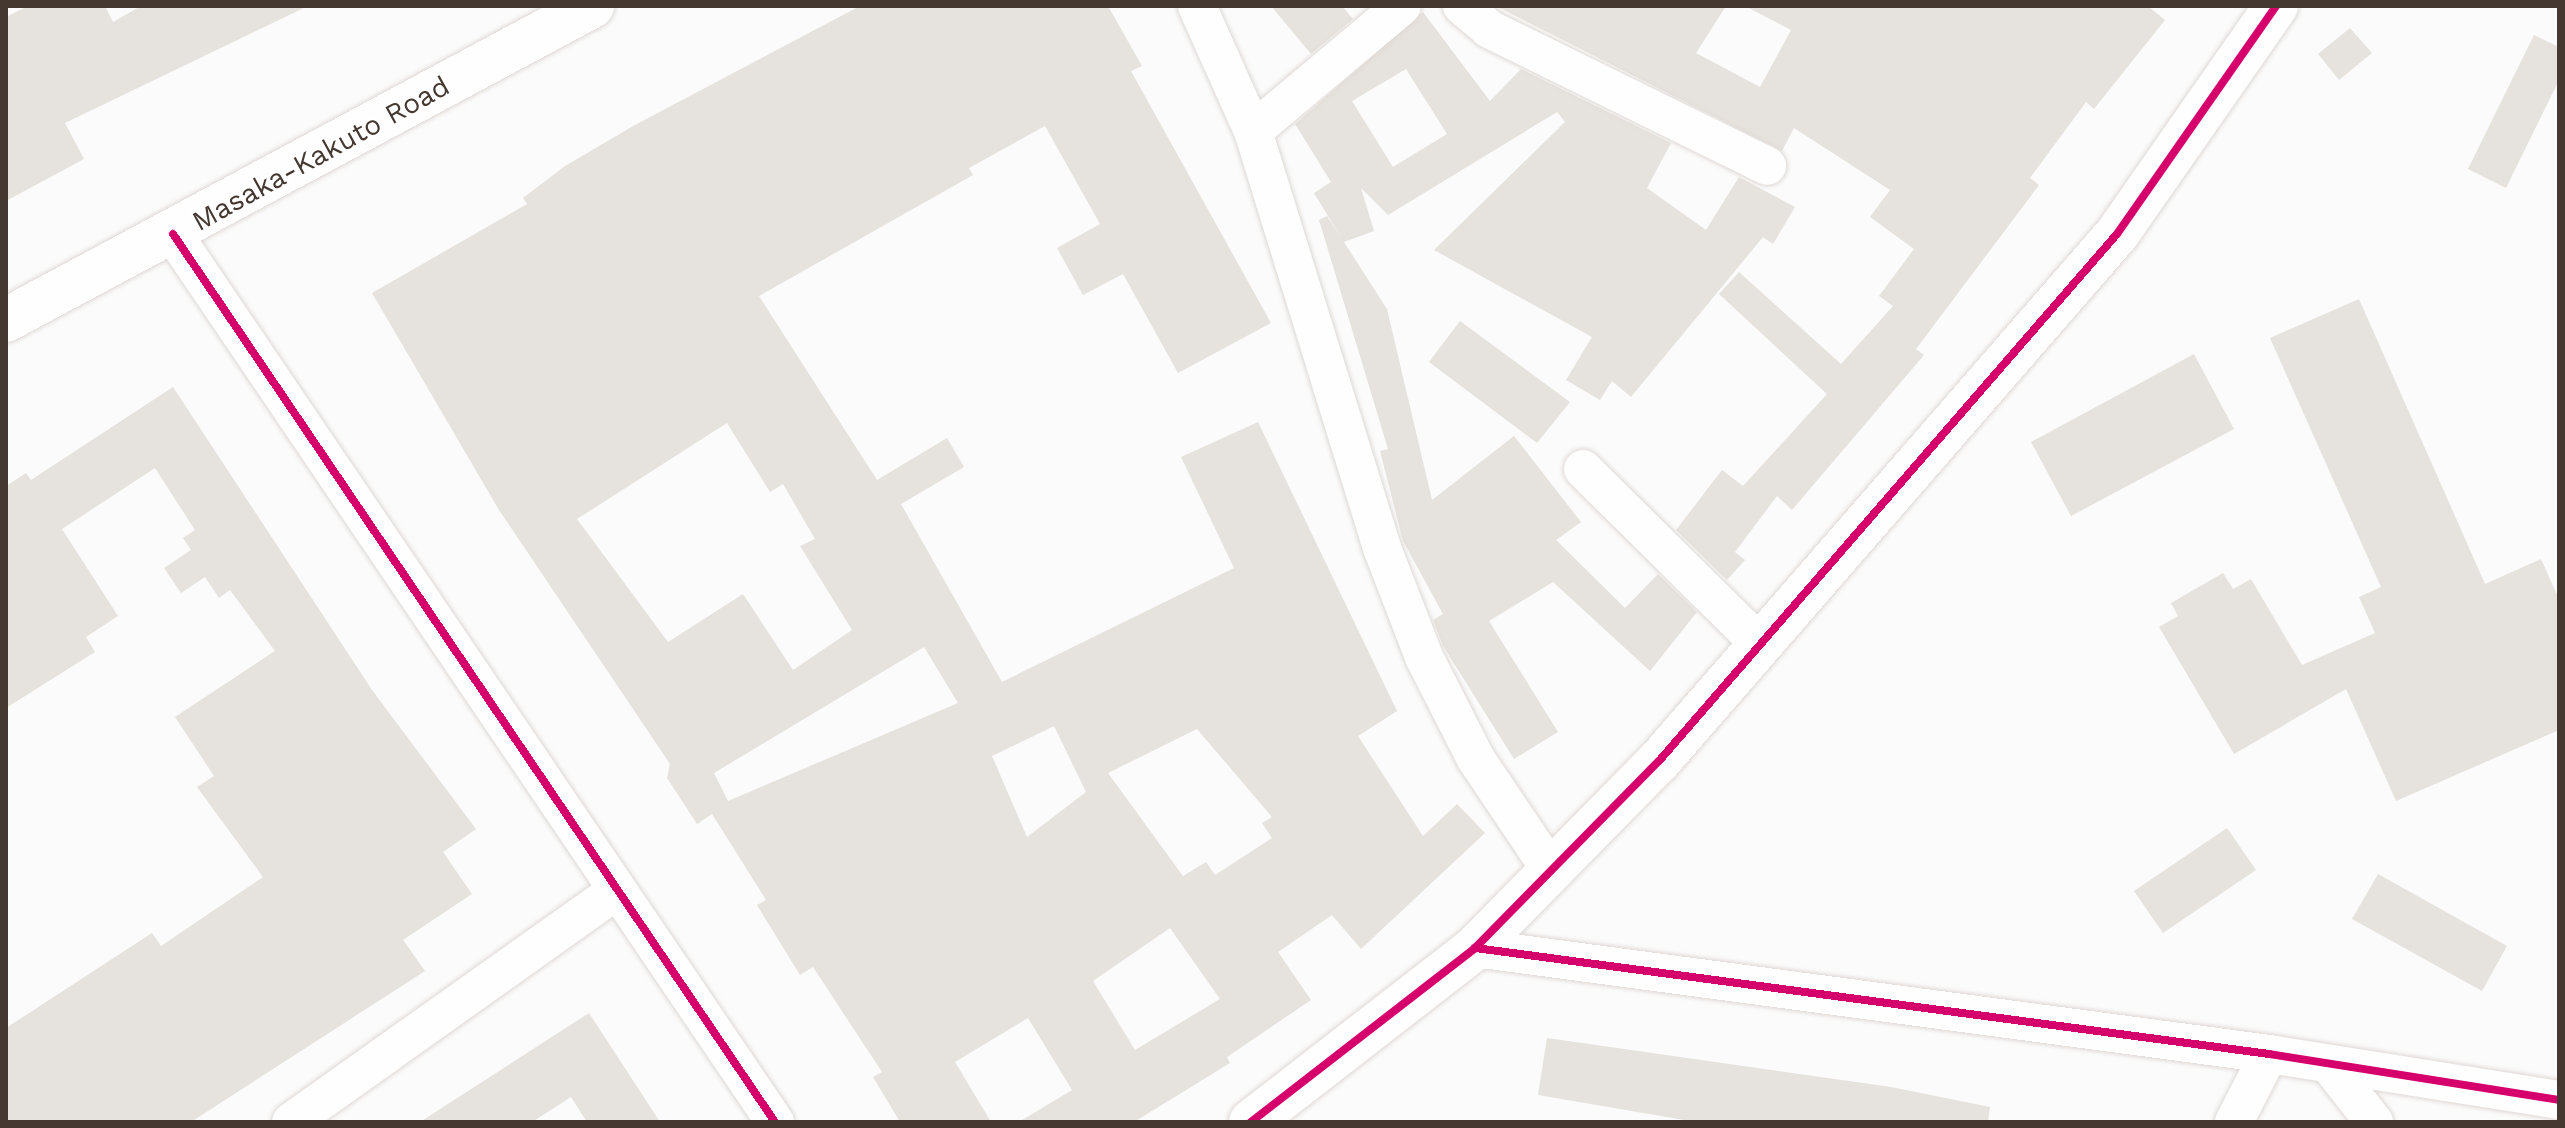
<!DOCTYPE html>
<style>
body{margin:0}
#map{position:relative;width:2565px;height:1128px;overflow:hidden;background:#fbfbfb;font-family:"Work Sans",sans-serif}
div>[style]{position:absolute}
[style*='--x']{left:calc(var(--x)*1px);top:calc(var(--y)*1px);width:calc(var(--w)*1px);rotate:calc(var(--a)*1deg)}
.building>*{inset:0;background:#e6e2dd}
.roads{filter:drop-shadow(0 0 2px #ded8d4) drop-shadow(0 0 2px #ded8d4)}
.street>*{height:38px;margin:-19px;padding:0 19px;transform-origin:19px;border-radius:19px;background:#fefefe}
.secondary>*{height:44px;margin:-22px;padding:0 22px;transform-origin:22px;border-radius:22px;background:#fefefe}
.highway>*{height:44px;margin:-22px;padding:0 22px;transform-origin:22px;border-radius:22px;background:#fefefe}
.cycleway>*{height:8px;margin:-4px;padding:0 4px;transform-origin:4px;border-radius:4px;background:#d6006c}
span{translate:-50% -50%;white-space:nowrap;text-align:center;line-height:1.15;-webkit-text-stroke:6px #fff;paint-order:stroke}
.street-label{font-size:28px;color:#443831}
.frame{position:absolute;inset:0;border:8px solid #443831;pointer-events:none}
</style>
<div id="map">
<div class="building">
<i style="clip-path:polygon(28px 6px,105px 6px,113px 22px,141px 6px,308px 6px,65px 123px,84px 159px,6px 201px,6px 17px)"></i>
<i style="clip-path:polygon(evenodd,860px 6px,1108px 6px,1142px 66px,1131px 71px,1271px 323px,1178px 373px,1123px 274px,1083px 295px,1057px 248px,1100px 224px,1045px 126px,969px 168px,973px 175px,759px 296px,877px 480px,947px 438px,964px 467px,901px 504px,1002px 682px,1234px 568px,1181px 457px,1258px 422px,1397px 711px,1358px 736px,1423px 836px,1457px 804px,1485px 833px,1361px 949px,1332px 915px,1278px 952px,1311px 1000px,1227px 1057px,1230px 1063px,1134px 1122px,1019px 1122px,1072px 1090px,1028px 1018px,955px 1062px,991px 1122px,900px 1122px,873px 1077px,882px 1072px,813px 967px,800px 975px,757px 905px,766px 900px,712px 814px,697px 824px,667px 778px,670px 764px,499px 510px,372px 293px,527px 204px,523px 198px,565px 166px,635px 125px,860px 6px,727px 423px,770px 492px,783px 484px,815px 539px,800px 546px,852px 630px,793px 670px,743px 594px,668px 642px,577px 519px,727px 423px,860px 6px,924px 647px,958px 703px,728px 801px,714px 773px,924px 647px,860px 6px,1054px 726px,1086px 792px,1027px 837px,992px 756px,1054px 726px,860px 6px,1197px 729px,1272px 817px,1262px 823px,1272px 838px,1215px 875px,1206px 862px,1183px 876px,1108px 773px,1197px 729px,860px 6px,1170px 928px,1220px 999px,1135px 1050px,1093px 981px,1170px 928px)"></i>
<i style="clip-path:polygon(1271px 6px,1342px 6px,1353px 19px,1311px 54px)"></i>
<i style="clip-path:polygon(1496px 6px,1726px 6px,1696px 53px,1760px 87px,1791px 30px,1745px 6px,2148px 6px,2165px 20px,2094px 109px,2086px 102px,2030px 178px,2039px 185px,1916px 349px,1924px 355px,1792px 510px,1777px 496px,1735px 552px,1745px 560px,1727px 580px,1676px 530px,1722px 470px,1743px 486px,1827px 394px,1719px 294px,1739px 272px,1841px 364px,1893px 306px,1879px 296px,1914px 249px,1870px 217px,1890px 190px,1794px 128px,1782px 151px)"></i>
<i style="clip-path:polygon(evenodd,1423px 12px,1490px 101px,1521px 69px,1671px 143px,1647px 188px,1706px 230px,1739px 177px,1795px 207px,1773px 244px,1763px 237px,1631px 397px,1612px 381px,1600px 400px,1566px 380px,1592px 337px,1434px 250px,1565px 122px,1557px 112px,1388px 215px,1361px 188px,1374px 231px,1344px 242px,1387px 309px,1432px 500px,1514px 436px,1581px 522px,1556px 540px,1625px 608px,1658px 574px,1697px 612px,1650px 671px,1553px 582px,1489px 621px,1558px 732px,1514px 759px,1443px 646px,1433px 620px,1443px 614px,1403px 541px,1380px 451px,1388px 449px,1319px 220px,1327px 216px,1342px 239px,1314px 193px,1331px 182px,1295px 124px,1423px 12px,1406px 69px,1447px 134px,1393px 167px,1352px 101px,1406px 69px)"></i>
<i style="clip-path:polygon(2350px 28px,2372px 53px,2339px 80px,2318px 54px)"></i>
<i style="clip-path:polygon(2534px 35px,2559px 47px,2559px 80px,2506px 188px,2468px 169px)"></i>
<i style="clip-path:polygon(2359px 299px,2485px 584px,2541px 559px,2559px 599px,2559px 730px,2396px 801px,2346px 689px,2234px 754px,2159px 627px,2178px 616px,2171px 603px,2223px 573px,2233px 589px,2251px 579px,2302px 665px,2375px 633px,2359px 597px,2381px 587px,2270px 338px)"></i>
<i style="clip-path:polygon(1460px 321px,1570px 402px,1537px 443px,1429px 362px)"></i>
<i style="clip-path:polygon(2194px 354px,2234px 429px,2071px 516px,2031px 442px)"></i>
<i style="clip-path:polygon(173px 387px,372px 690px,476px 829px,443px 852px,472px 894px,403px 940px,425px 971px,191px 1122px,6px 1122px,6px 1028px,152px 933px,161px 946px,263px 877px,197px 787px,214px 776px,175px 717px,275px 651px,230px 590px,219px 598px,205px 577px,181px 593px,164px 568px,191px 550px,183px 538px,195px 530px,155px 468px,62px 529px,118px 616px,86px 637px,95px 652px,6px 708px,6px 486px,26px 473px,31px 480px)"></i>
<i style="clip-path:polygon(2227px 828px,2256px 870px,2163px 933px,2134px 891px)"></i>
<i style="clip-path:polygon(2378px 874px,2507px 946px,2482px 991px,2352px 919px)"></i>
<i style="clip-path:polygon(589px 1013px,660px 1122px,587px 1122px,571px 1097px,532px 1122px,420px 1122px)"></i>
<i style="clip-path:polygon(1547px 1038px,1891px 1087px,1990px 1107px,1988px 1122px,1696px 1122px,1538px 1095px)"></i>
</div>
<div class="roads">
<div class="street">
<i style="--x:1197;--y:6;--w:137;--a:65.9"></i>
<i style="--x:1253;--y:131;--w:436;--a:72.8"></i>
<i style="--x:1382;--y:548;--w:117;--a:68.9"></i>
<i style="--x:1424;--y:657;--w:114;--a:63"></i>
<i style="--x:1476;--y:759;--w:136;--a:56.1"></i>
<i style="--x:1462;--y:6;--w:35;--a:40"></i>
<i style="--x:1489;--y:29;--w:310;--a:26.2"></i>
<i style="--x:1253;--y:131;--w:194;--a:-40"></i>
<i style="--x:173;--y:234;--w:1073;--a:55.87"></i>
<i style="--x:1583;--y:469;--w:250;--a:44.7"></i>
<i style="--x:1475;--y:948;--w:801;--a:7.6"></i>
<i style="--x:2269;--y:1054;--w:294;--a:9"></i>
<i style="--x:2331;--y:1067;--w:70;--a:52"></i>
<i style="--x:291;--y:1122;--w:399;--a:-35.4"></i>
<i style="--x:2234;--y:1122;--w:76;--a:-62.8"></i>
</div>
<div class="secondary">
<i style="--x:1251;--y:1122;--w:284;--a:-37.8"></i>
<i style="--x:1475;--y:948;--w:262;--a:-45.5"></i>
<i style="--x:1659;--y:761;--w:698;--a:-49.01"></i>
<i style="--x:2117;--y:234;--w:278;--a:-55.1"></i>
</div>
<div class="highway">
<i style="--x:6;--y:320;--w:665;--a:-28.18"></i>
</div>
</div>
<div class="cycleway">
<i style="--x:173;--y:234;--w:1073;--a:55.87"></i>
<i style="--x:1475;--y:948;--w:801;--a:7.6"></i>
<i style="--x:2269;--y:1054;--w:294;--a:9"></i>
<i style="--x:1251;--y:1122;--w:284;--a:-37.8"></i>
<i style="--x:1475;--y:948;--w:262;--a:-45.5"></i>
<i style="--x:1659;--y:761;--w:698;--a:-49.01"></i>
<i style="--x:2117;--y:234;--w:278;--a:-55.1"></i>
</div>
<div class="street-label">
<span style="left:321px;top:154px;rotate:-29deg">Masaka-Kakuto Road</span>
</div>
<div class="frame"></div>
</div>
